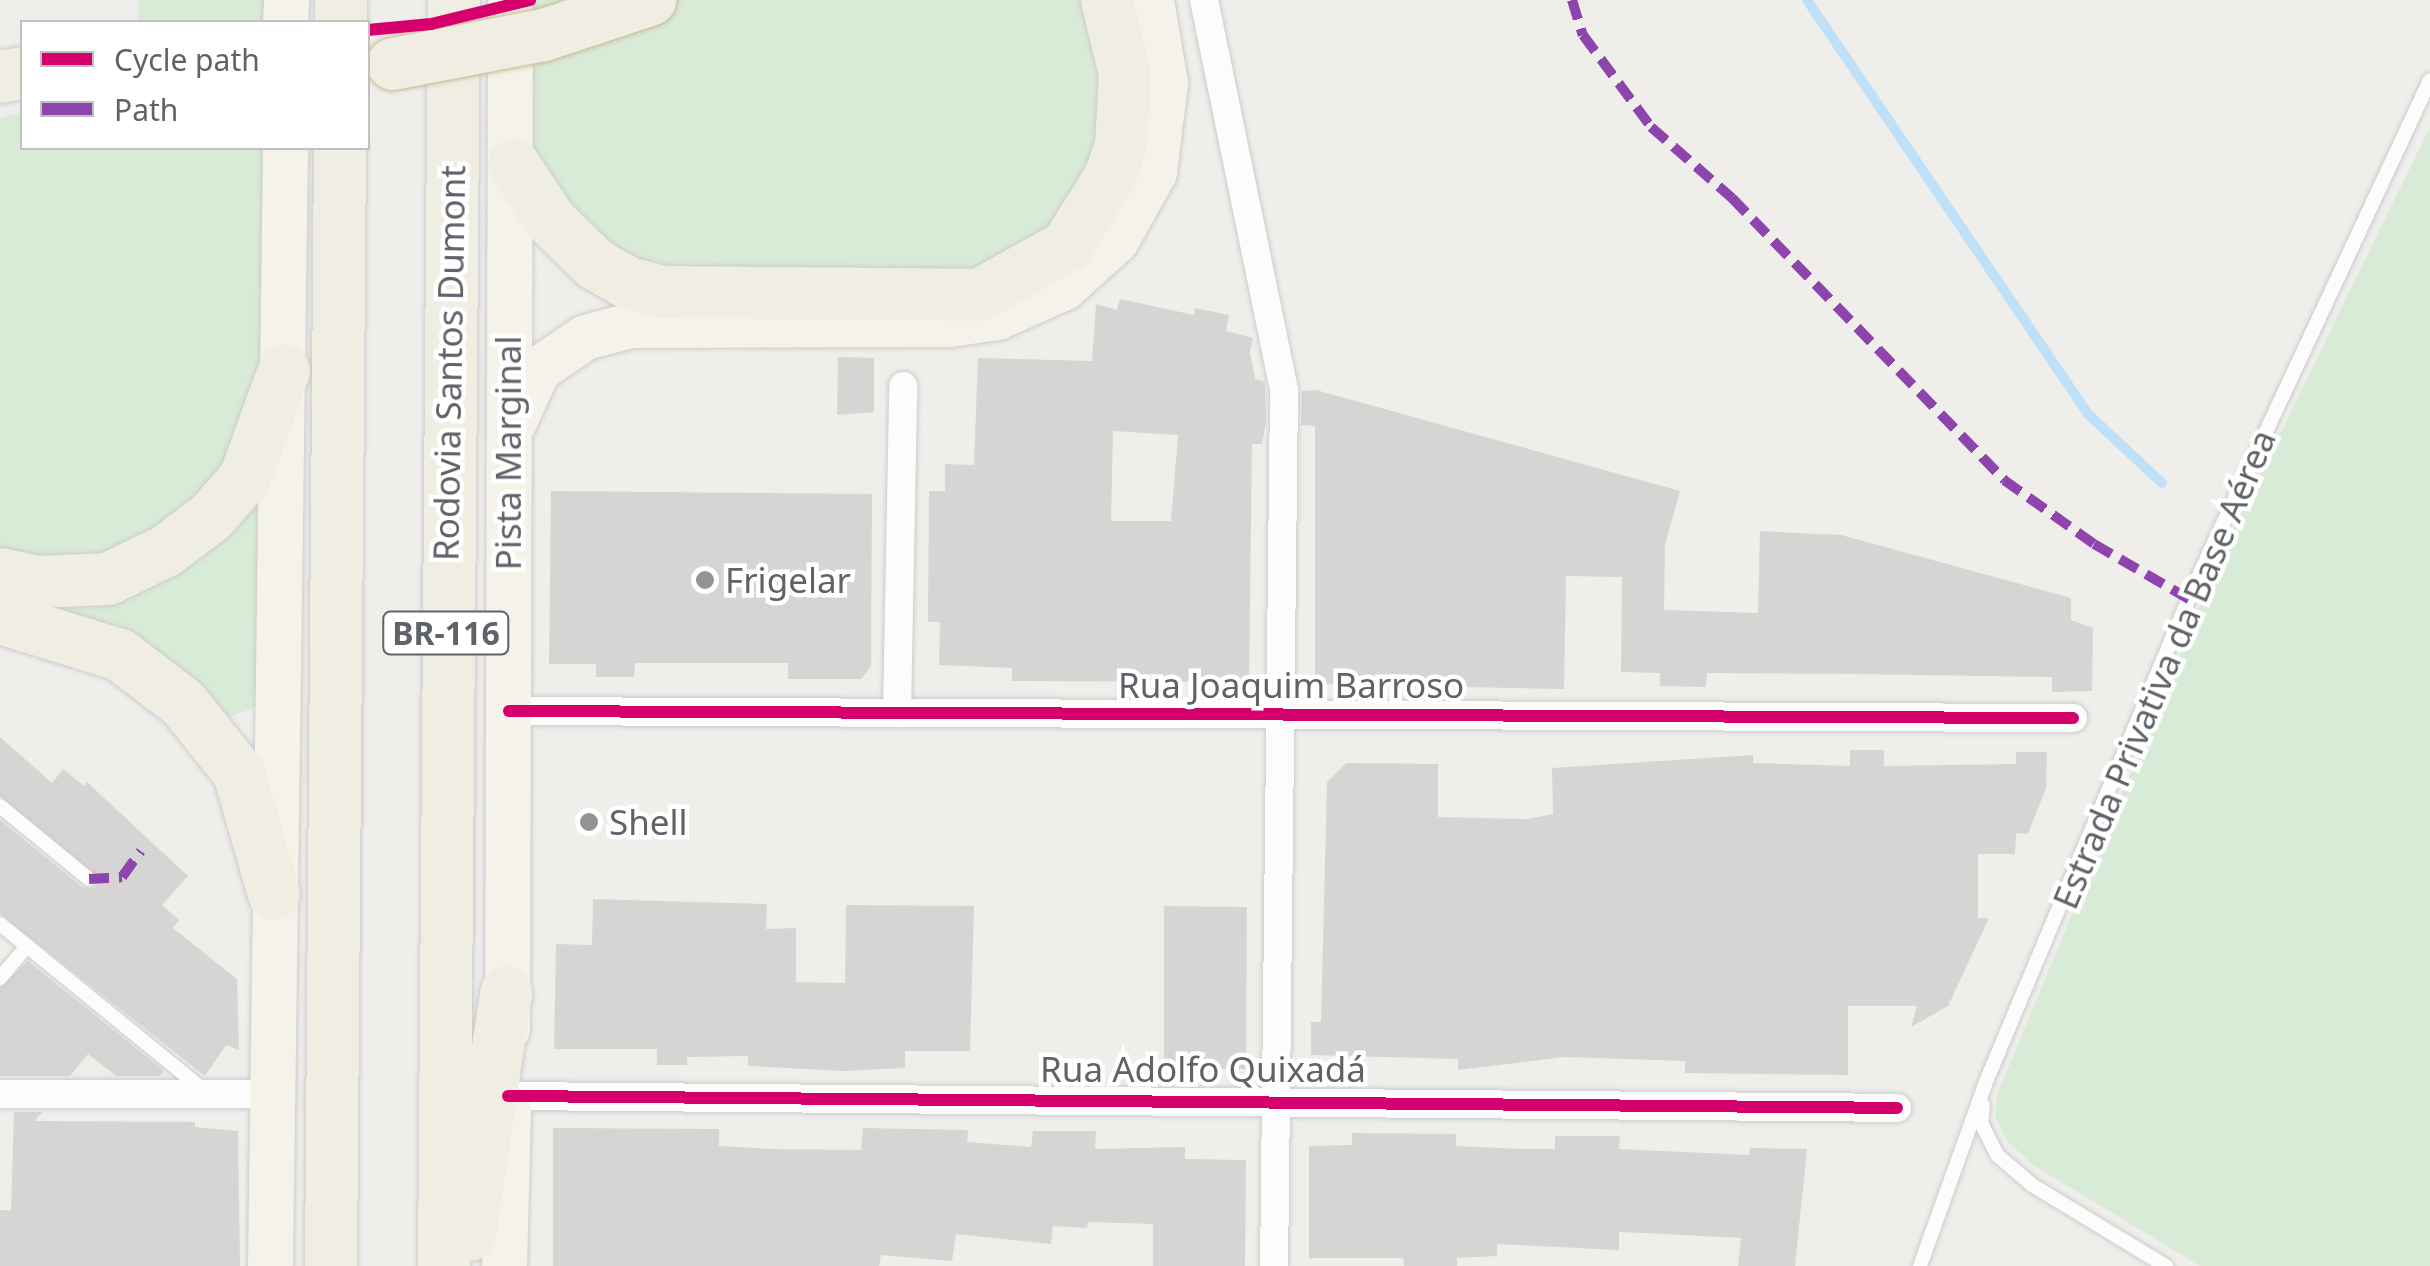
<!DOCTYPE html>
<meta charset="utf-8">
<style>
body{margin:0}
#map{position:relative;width:2430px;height:1266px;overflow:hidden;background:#efeeea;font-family:"Noto Sans",sans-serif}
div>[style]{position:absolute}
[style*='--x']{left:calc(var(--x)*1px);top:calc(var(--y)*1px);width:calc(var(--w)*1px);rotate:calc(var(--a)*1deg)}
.green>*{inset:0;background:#d8ebd6}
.stream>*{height:10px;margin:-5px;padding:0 5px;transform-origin:5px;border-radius:5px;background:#bfe0f9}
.building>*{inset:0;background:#d6d5d3}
.roads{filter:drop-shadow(0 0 2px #cbcccc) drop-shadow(0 0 2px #cbcccc)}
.lane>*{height:14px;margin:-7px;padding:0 7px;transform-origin:7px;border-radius:7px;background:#fdfcfc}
.street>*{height:28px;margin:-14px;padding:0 14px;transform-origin:14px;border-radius:14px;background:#fdfcfc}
.primary>*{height:45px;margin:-22.5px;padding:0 22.5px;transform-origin:22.5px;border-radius:22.5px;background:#f4f2e9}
.highway>*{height:52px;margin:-26px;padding:0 26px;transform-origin:26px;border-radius:26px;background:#f0ede3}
.bridges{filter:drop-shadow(0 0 2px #c8b996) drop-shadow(0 0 2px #c8b996)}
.highway-bridge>*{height:52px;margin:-26px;padding:0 26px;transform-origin:26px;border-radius:26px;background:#f0ede3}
.quiet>*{height:10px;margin-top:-5px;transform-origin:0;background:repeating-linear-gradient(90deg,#8e44ad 0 20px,transparent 0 30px)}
.cycleway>*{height:12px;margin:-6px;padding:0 6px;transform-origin:6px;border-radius:6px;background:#d6006c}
.dots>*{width:28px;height:28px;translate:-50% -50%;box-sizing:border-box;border:5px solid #fff;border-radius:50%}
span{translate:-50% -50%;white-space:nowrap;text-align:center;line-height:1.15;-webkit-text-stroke:9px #fff;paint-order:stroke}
.shield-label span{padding:2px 8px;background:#fff;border:2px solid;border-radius:8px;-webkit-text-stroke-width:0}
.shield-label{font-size:32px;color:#5f6368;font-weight:700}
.street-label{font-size:35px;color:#5f6368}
.poi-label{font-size:35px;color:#5f6368}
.left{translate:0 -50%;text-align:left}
.legend{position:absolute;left:20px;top:20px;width:350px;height:130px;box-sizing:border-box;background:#fff;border:2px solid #bfc1c3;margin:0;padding:12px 18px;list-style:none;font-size:30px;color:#5f6368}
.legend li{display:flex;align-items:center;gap:20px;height:50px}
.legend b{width:50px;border:2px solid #bfc1c3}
</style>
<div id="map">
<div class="green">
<i style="clip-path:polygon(139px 0,264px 0,264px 22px,137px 22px)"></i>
<i style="clip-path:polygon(529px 0,1083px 0,1093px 19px,1107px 140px,1063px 220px,969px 278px,714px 281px,601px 250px,528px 152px)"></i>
<i style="clip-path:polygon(22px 112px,22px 148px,263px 148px,263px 374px,211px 494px,128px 554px,0 565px,0 118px)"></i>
<i style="clip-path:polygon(2430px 127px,2430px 1266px,2200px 1266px,2033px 1165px,2007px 1141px,1995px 1117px,1997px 1095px,2225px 546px)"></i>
<i style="clip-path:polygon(260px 492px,256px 707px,222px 720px,11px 602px)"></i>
</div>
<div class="stream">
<i style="--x:1807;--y:0;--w:500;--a:55.83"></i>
<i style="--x:2088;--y:414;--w:101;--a:43"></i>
</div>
<div class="building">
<i style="clip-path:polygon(evenodd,1120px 299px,1194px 315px,1195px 308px,1229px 315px,1226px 331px,1253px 338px,1250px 352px,1255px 379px,1265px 382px,1266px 422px,1262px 444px,1252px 444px,1249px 682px,1012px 681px,1012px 668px,939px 665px,940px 622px,928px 622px,929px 491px,945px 491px,945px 464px,974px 465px,978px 358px,1092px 361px,1096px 304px,1117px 310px,1120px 299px,1113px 431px,1178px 435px,1171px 521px,1111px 521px,1113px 431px)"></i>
<i style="clip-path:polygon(838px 357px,874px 358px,874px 412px,837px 415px)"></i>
<i style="clip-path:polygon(1316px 390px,1680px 491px,1665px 545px,1664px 610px,1758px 613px,1760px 531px,1841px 535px,2071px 598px,2071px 620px,2093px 628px,2092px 691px,2052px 692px,2052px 677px,1854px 674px,1707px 673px,1706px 687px,1660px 686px,1660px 673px,1621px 672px,1622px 577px,1566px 576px,1564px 689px,1315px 684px,1315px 426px,1301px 425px,1302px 391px)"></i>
<i style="clip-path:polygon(551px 491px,872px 494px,871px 666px,861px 679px,788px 679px,788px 663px,635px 663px,634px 677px,596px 677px,596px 664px,549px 664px)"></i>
<i style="clip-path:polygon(0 737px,52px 783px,63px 769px,84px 786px,87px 782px,188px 876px,162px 905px,179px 920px,173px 928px,237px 979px,239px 1050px,226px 1045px,205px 1076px,0 914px,0 820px,82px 887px,94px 888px,100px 880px,0 796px)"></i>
<i style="clip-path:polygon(1850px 750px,1884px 750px,1884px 766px,2016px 764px,2016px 752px,2047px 752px,2046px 788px,2028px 834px,2016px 833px,2015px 854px,1978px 854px,1978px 918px,1989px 918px,1948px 1006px,1911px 1027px,1917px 1006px,1848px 1006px,1848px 1075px,1685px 1073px,1685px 1061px,1564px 1057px,1458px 1070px,1458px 1059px,1311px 1055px,1311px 1022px,1321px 1022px,1327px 782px,1346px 763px,1438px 764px,1438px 817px,1528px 819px,1553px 814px,1552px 768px,1753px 755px,1753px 763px,1850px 766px)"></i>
<i style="clip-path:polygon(593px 899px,767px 904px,766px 929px,796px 928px,796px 982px,845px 983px,846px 905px,974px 906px,970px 1051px,905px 1051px,905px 1068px,844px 1071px,748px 1066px,748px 1056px,687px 1057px,687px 1065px,657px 1065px,657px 1049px,554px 1049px,556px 944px,592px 945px)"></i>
<i style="clip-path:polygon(1164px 906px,1247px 907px,1246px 1069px,1164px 1068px)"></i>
<i style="clip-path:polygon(28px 961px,164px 1071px,159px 1076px,116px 1076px,88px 1054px,70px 1076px,0 1076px,0 988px)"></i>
<i style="clip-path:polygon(14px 1112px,42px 1112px,35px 1121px,195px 1122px,195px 1127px,238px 1131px,240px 1266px,0 1266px,0 1210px,11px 1210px)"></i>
<i style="clip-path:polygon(553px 1128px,719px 1129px,719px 1146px,772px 1149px,861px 1150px,863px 1128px,968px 1130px,967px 1142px,1031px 1147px,1033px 1131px,1096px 1131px,1095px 1149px,1185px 1147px,1185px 1159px,1246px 1160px,1245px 1266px,1153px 1266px,1153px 1224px,1088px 1222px,1087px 1228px,1053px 1226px,1051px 1244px,956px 1234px,952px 1261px,881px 1255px,879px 1266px,553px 1266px)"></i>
<i style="clip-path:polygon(1352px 1133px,1456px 1134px,1456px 1146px,1522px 1149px,1555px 1149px,1555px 1136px,1620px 1136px,1619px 1149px,1749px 1155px,1750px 1148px,1807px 1149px,1795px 1266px,1738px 1266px,1741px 1238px,1645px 1233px,1619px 1232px,1619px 1250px,1497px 1244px,1497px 1256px,1457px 1258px,1457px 1266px,1404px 1266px,1403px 1258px,1309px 1258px,1309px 1146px,1352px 1145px)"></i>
</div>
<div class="roads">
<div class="lane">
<i style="--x:0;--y:806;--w:115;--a:39.4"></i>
<i style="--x:0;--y:924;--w:264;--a:39.2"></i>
<i style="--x:0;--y:978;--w:42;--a:-49.8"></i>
<i style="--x:1983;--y:1105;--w:18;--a:96"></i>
<i style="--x:1981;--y:1123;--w:36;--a:63"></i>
<i style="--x:1997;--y:1155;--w:46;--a:40.6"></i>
<i style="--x:2032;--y:1185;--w:157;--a:31.2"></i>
<i style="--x:1920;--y:1266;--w:193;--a:-70.3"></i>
<i style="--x:1985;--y:1084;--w:540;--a:-67.23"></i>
<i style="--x:2194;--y:586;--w:558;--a:-65"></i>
</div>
<div class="street">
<i style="--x:1204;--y:0;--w:398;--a:78.4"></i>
<i style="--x:1284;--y:390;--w:876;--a:90.65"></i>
<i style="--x:509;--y:711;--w:1564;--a:0.26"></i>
<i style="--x:897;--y:713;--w:327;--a:-88.9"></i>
<i style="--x:0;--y:1094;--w:270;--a:0"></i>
<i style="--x:508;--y:1096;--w:1389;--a:0.49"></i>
</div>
<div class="primary">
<i style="--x:285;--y:22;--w:22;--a:-87"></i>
<i style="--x:514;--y:421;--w:57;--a:-65.2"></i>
<i style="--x:538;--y:369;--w:57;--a:-34.2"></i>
<i style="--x:585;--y:337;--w:47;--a:-14.9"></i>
<i style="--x:630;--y:325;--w:319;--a:-0.2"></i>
<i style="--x:949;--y:324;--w:49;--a:-8.3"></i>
<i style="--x:997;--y:317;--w:73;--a:-24.1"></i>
<i style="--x:1064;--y:287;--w:70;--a:-42.1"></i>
<i style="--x:1116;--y:240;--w:78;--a:-60.8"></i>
<i style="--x:1154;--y:172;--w:90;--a:-83"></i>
<i style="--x:1165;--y:83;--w:84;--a:-99.6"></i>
<i style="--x:507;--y:1029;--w:1029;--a:-89.83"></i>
<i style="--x:270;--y:1266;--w:1118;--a:-89.23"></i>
<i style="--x:504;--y:1266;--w:158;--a:-88.5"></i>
</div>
<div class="highway">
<i style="--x:341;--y:22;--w:22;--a:-90"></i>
<i style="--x:0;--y:77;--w:22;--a:-10"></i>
<i style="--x:514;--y:165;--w:67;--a:56.5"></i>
<i style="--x:551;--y:221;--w:62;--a:44.3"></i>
<i style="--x:595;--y:264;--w:38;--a:30"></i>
<i style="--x:628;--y:283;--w:36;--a:14"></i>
<i style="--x:663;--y:292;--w:316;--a:0.5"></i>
<i style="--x:979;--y:295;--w:101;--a:-29.1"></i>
<i style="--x:1067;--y:246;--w:81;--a:-58.1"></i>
<i style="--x:1110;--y:177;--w:34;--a:-71"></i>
<i style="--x:1121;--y:145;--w:71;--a:-86.8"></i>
<i style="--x:1125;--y:74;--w:76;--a:-103.7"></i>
<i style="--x:0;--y:574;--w:38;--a:12"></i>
<i style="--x:37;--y:582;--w:71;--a:-2.4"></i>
<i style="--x:108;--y:579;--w:64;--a:-25.8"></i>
<i style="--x:166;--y:551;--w:56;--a:-37.1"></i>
<i style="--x:211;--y:517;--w:52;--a:-48.9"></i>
<i style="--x:245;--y:478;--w:114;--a:-70"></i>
<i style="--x:0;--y:618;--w:126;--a:17.1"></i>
<i style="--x:120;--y:655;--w:79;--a:37.3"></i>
<i style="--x:183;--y:703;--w:90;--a:51.3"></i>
<i style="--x:239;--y:773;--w:126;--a:73.9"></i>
<i style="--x:470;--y:1235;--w:245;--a:-81.5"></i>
<i style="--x:331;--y:1266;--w:1118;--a:-89.54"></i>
<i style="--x:444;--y:1266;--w:1266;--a:-89.55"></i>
</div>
</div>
<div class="bridges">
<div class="highway-bridge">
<i style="--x:393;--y:64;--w:154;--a:-10.9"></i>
<i style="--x:544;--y:35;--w:112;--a:-18.3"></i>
</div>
</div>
<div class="quiet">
<i style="--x:1572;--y:0;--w:37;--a:73"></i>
<i style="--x:1583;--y:35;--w:114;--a:53.5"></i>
<i style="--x:1651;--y:127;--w:108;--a:41.2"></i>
<i style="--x:1732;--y:198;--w:392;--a:46"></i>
<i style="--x:2004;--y:480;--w:110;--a:35.4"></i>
<i style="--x:2094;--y:544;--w:110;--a:30.1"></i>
<i style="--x:89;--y:879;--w:33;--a:-3"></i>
<i style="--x:122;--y:877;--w:32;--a:-54"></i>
</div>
<div class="cycleway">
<i style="--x:368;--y:30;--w:63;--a:-5.4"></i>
<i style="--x:431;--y:24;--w:102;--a:-13.6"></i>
<i style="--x:509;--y:711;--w:1564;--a:0.26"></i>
<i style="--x:508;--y:1096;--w:1389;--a:0.49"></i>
</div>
<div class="dots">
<i style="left:705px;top:580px;background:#919496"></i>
<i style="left:589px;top:822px;background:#919496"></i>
</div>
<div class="shield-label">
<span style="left:446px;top:633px">BR-116</span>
</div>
<div class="street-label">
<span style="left:449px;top:363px;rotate:-89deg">Rodovia Santos Dumont</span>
<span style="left:508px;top:453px;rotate:-90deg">Pista Marginal</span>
<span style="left:2164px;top:669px;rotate:-67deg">Estrada Privativa da Base Aérea</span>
<span style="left:1291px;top:685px">Rua Joaquim Barroso</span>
<span style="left:1203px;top:1069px">Rua Adolfo Quixadá</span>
</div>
<div class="poi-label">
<span class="left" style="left:725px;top:580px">Frigelar</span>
<span class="left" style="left:609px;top:822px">Shell</span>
</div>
<ul class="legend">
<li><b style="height:12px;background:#d6006c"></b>Cycle path</li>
<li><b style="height:12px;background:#8e44ad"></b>Path</li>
</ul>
</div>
